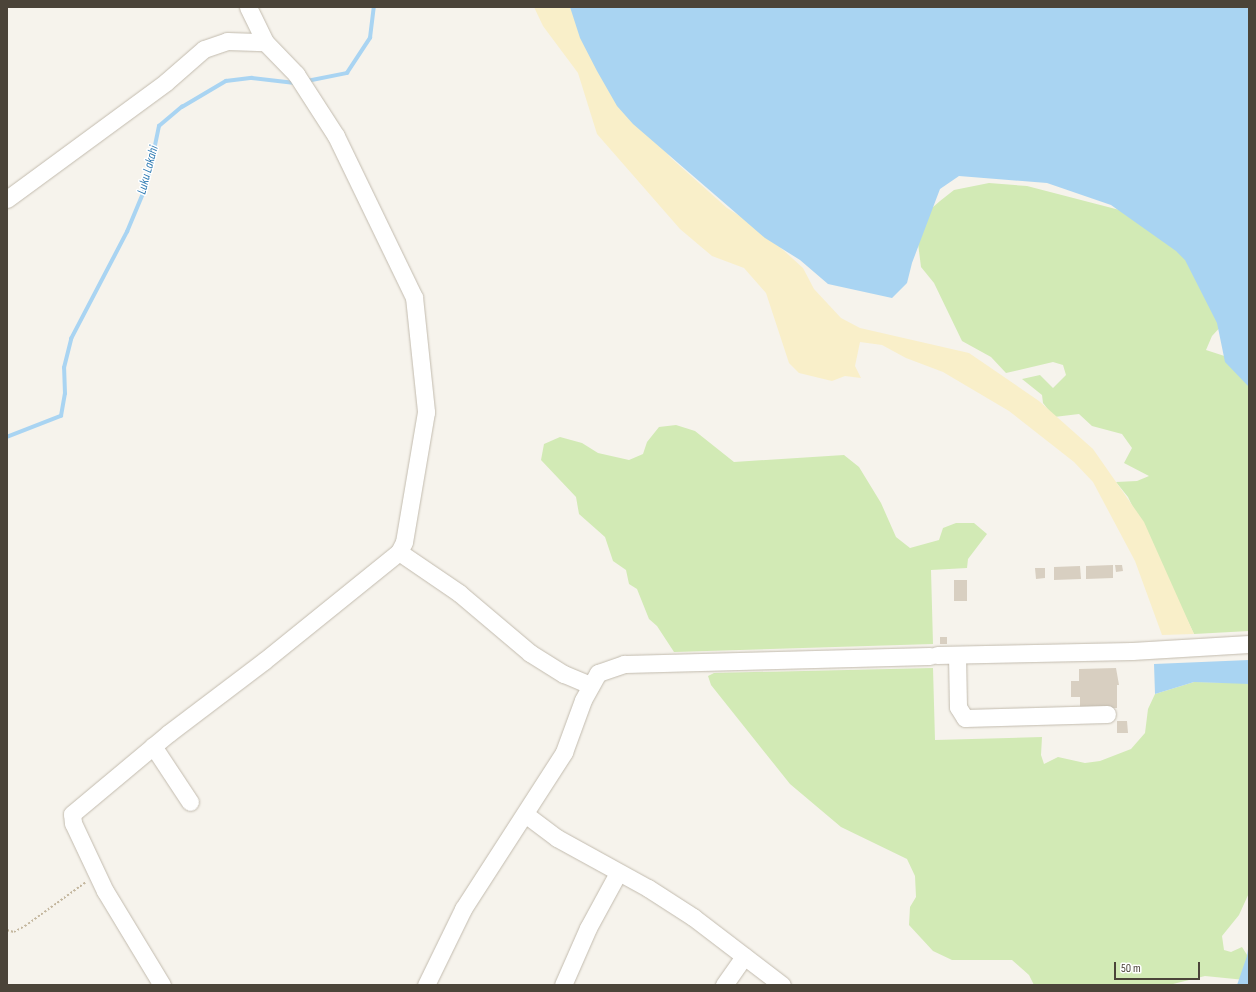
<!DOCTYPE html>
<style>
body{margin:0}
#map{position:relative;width:1256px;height:992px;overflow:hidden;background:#f6f3ec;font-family:"Sofia Sans Condensed",sans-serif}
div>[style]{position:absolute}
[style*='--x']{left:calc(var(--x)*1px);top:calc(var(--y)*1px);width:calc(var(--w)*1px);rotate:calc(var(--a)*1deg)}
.green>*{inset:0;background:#d2eab5}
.sand>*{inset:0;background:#f9efc9}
.water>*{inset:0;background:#a9d4f2}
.stream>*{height:3.5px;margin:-1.75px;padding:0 1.75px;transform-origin:1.75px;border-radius:1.75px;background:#a9d4f2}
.building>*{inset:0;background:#d8cfc1}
.path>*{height:2px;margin-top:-1px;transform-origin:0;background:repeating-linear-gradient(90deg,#c4b79f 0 2px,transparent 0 4px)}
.roads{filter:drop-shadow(0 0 1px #c2bbae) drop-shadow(0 0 1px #c2bbae)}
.minor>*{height:17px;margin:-8.5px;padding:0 8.5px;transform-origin:8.5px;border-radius:8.5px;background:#fff}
span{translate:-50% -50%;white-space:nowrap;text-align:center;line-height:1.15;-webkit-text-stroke:3px #fff;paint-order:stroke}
.water-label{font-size:13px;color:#2e7ab2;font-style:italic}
.frame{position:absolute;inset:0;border:8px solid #4b4439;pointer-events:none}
.scale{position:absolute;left:1114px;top:962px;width:86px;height:18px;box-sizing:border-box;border:2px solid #4b4439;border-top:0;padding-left:5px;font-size:12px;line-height:14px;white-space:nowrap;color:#4b4439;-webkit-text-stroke:3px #fff;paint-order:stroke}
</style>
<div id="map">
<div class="green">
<i style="clip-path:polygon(989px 183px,1027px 186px,1135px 214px,1187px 256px,1225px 322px,1212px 336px,1206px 350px,1249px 364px,1249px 631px,1194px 634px,1128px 497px,1116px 482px,1137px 481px,1149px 476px,1124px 463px,1132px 448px,1122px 434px,1092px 426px,1079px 414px,1054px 417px,1043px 403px,1042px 395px,1022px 379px,1040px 375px,1053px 388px,1066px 375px,1063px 365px,1053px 362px,1006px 373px,991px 357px,962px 341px,934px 283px,921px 267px,918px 243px,925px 214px,940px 201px,954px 190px)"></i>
<i style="clip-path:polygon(676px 425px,695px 431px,734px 462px,844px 455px,859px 467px,881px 503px,896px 537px,910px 548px,939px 540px,943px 528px,956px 523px,974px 523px,987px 534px,968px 559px,967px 568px,931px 570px,933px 644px,674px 652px,657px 626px,649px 619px,637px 589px,629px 584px,626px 570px,613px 561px,605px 537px,579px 514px,576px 497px,541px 460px,544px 444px,560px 437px,582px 443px,598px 453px,629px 460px,643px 454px,647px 442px,659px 427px)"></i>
<i style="clip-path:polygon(933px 668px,935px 740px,1042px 737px,1041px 755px,1044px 764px,1058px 757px,1085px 763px,1100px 761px,1131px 749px,1145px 733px,1148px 709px,1155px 694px,1194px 682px,1248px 683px,1249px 893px,1239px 915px,1222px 936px,1224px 950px,1231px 952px,1242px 947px,1249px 958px,1245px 980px,1205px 976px,1169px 985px,1034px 985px,1029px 975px,1012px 960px,952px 960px,933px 951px,909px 925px,910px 907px,916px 897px,915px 876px,907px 859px,841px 827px,790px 784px,711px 685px,708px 676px,714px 673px)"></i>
</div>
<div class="sand">
<i style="clip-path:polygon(534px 7px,584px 7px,647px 130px,671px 158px,727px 208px,759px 228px,803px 268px,814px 289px,841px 318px,860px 328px,969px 353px,1039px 401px,1093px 449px,1144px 522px,1194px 634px,1162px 635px,1135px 561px,1093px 482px,1074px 462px,1009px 411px,943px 372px,906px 358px,882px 345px,860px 342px,855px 366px,861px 378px,845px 376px,832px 381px,799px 373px,789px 363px,766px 293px,744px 268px,712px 256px,680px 229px,597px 134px,578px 73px,543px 26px)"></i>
</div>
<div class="water">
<i style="clip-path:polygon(570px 7px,1249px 7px,1249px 387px,1225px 362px,1217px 323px,1185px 260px,1176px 251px,1111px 205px,1047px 183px,959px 176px,940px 189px,912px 263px,907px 283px,892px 298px,828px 284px,800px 260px,765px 238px,633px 124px,617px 106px,597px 71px,580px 38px)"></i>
<i style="clip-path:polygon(1249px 660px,1249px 684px,1194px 682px,1155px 694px,1154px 664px)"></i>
<i style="clip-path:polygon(1249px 942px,1249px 985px,1237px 985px,1247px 956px)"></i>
</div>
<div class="stream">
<i style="--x:307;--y:81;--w:41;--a:-11.3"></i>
<i style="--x:347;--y:73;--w:42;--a:-56.7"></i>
<i style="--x:370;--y:38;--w:31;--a:-83"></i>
<i style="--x:7;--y:437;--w:58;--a:-21.3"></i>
<i style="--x:61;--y:416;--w:22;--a:-80"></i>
<i style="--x:65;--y:394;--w:26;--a:-92"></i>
<i style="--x:64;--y:368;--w:30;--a:-76"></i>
<i style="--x:71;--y:339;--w:121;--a:-62.4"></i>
<i style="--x:127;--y:232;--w:52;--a:-67.4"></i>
<i style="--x:147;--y:184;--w:59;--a:-78.3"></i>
<i style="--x:159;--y:126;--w:30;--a:-40"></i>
<i style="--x:182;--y:107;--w:51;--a:-30.6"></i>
<i style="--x:226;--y:81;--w:26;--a:-7"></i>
<i style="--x:252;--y:78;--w:43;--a:6.6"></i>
</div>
<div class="building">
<i style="clip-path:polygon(1113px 565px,1113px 578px,1086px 579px,1086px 566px)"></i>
<i style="clip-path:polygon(1115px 565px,1122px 565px,1123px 571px,1116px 572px)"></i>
<i style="clip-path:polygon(1080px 566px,1081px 579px,1054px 580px,1054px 567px)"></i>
<i style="clip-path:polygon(1035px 568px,1045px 568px,1045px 578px,1036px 579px)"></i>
<i style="clip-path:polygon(954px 580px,967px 580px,967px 601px,954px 601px)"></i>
<i style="clip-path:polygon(940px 637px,947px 637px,947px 644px,940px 644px)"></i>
<i style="clip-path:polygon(1116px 668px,1119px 685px,1117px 685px,1117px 708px,1080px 709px,1080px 697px,1071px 697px,1071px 681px,1079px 681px,1079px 669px)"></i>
<i style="clip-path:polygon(1117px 721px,1127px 721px,1128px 733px,1117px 733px)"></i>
</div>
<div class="path">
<i style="--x:7;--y:930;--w:7;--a:16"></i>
<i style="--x:14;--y:932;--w:13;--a:-29"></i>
<i style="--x:25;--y:926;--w:75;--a:-35.8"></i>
</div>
<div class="roads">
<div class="minor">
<i style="--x:248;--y:7;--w:39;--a:64"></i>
<i style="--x:265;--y:42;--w:45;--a:45.9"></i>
<i style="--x:296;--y:74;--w:74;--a:57.2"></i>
<i style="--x:336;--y:136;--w:179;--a:64.2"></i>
<i style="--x:414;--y:297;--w:116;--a:84"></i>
<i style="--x:426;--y:412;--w:132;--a:99.6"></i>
<i style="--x:404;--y:542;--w:11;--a:117"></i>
<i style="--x:7;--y:199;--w:197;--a:-36.3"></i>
<i style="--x:166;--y:82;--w:50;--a:-41"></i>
<i style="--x:204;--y:49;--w:24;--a:-19"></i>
<i style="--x:227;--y:41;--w:38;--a:2"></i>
<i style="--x:937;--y:655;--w:195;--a:-1.2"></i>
<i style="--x:1132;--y:651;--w:117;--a:-3.4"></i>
<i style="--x:957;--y:655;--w:52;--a:88.9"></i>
<i style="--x:958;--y:707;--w:13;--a:58"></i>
<i style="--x:965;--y:718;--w:142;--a:-1.6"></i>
<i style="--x:153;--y:746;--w:67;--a:56.5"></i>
<i style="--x:525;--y:814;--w:40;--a:37"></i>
<i style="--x:557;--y:838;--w:104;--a:28.8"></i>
<i style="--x:648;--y:888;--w:54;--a:32.8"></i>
<i style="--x:693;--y:917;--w:112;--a:37.4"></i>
<i style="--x:162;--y:985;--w:110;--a:-121.2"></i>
<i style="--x:105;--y:891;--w:75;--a:-115.2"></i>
<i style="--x:73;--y:823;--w:9;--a:-96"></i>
<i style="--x:72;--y:814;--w:126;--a:-39.9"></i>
<i style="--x:169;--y:733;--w:119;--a:-37.2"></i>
<i style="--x:264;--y:661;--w:174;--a:-38.9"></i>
<i style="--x:399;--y:552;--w:73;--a:34.3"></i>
<i style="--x:459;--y:593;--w:93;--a:40.2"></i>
<i style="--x:530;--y:653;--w:40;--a:32"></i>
<i style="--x:564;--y:674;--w:28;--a:23"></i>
<i style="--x:426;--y:985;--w:85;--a:-64"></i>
<i style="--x:463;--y:909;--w:187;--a:-57.2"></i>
<i style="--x:564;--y:752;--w:55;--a:-69.9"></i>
<i style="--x:583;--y:700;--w:31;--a:-61"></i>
<i style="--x:598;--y:673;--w:28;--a:-19"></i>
<i style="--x:624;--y:664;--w:306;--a:-1.5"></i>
<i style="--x:563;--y:985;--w:62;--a:-66.3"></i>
<i style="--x:588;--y:928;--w:63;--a:-61.4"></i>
<i style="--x:724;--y:985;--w:35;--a:-55"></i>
</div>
</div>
<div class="water-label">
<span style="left:148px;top:170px;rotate:-75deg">Luku Lakahi</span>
</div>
<div class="frame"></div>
<div class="scale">50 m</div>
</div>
